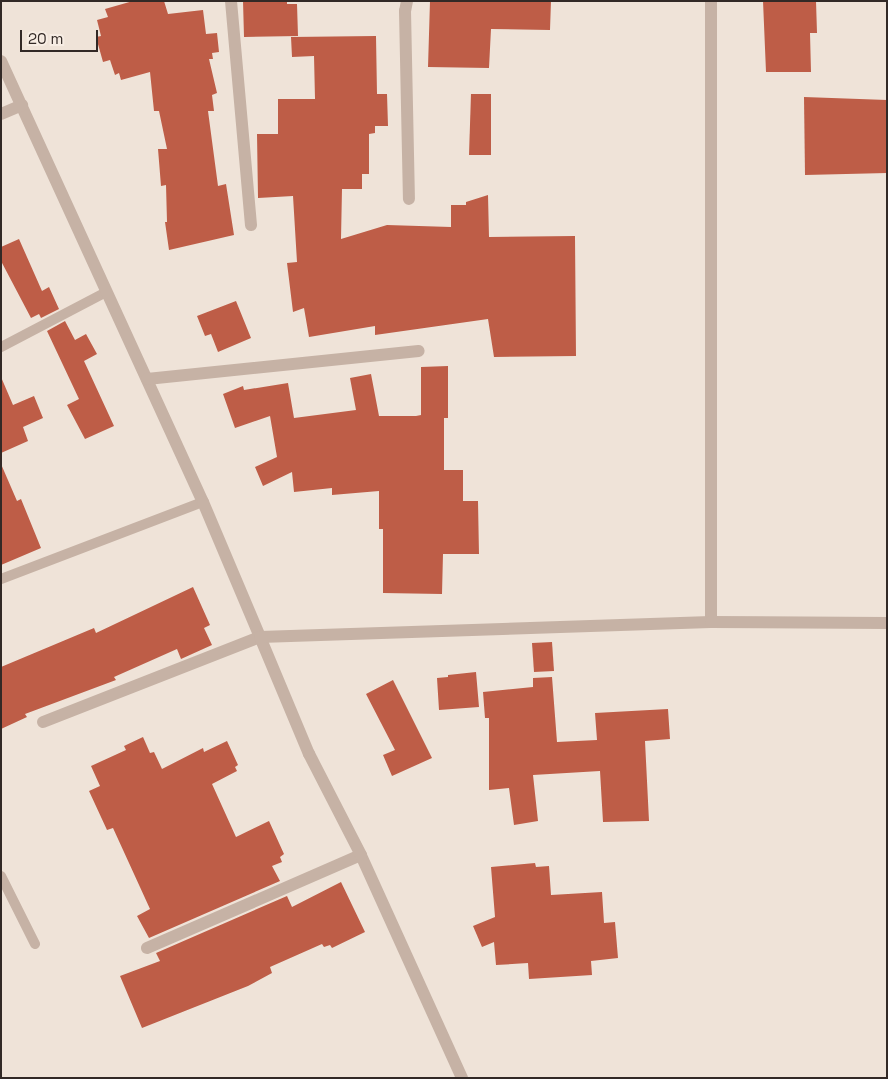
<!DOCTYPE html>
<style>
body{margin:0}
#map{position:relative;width:888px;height:1079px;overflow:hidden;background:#efe3d8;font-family:"Space Grotesk",sans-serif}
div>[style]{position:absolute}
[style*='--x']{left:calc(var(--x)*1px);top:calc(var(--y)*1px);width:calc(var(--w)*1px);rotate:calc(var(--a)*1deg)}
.building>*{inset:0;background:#be5d47}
.service>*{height:10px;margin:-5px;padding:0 5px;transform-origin:5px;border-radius:5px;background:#c6b2a5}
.minor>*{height:12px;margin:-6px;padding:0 6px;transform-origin:6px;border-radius:6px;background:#c6b2a5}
span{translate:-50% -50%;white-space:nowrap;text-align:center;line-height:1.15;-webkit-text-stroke:5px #f7ede4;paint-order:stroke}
.frame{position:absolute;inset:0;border:2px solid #322926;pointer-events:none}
.scale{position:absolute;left:20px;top:30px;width:78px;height:22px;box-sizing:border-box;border:2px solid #322926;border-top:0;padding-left:6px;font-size:15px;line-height:18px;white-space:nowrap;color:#322926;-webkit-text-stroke:4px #f7ede4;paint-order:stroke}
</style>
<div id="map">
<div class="building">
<i style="clip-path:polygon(133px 1px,164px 1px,168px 14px,203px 10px,206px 34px,217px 33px,219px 52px,212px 53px,213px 59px,209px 59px,217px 93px,212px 95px,214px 111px,208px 111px,218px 186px,226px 184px,234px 235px,169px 250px,165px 222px,167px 222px,166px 185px,161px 186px,158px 149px,167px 149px,159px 111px,154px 111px,150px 72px,121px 80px,119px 73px,115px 75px,110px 60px,103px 62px,96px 37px,101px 36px,97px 20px,108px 17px,105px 9px)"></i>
<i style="clip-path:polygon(243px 1px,287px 1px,287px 4px,297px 4px,298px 36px,244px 37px)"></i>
<i style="clip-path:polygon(430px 1px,551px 1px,550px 30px,491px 29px,489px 68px,428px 67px)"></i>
<i style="clip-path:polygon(763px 1px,816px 1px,817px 33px,810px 33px,811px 72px,766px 72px)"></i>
<i style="clip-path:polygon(376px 36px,377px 94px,387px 94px,388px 126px,375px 126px,375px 133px,369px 134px,369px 174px,362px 174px,362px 189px,342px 189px,341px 239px,387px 225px,451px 227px,451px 205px,466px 205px,466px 202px,488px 195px,489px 237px,575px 236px,576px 356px,494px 357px,488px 319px,375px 335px,375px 326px,309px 337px,304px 308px,293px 312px,287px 263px,297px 262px,293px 196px,258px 198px,257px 134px,278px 134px,278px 99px,315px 99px,314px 56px,292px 57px,291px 37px)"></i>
<i style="clip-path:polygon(471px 94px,491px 94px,491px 155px,469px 155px)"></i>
<i style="clip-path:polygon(804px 97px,887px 100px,887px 173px,805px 175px)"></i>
<i style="clip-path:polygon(19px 239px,42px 291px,49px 287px,59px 309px,41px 318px,39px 314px,31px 318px,1px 261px,1px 247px)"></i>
<i style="clip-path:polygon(236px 301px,251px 338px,218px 352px,211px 334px,205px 336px,197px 316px)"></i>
<i style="clip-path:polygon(65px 321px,75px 340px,86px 334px,97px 354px,84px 361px,114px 426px,85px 439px,67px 405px,79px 399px,47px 331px)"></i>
<i style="clip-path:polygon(448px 366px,448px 418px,444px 418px,444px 470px,463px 470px,463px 501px,478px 501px,479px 554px,443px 554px,442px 594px,383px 593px,383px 529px,379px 529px,379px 491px,332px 495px,332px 488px,294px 492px,292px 472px,263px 486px,255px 467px,277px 457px,270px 416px,235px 428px,223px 394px,243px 386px,244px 390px,288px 383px,294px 418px,356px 410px,350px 378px,371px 374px,379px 416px,416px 416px,421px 415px,421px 367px)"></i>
<i style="clip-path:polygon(1px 377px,13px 405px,34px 396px,43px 418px,23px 427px,28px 441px,1px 453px)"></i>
<i style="clip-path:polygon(1px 464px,17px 501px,21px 499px,41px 548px,1px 565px)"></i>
<i style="clip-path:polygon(193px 587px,210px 625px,204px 628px,212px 645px,181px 659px,177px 649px,114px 677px,116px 680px,25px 714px,27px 717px,1px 729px,1px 667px,94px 628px,96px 633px)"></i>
<i style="clip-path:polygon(552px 642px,554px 671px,534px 672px,532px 643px)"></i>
<i style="clip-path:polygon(476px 672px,479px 707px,439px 710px,437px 678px,448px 677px,448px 675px)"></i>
<i style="clip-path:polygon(552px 677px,557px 742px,597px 740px,595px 713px,668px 709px,670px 739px,645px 741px,649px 821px,603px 822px,600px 771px,533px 775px,538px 821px,514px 825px,509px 788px,489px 790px,489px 718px,485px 718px,483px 692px,533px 687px,533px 678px)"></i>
<i style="clip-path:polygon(393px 680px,432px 758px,392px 776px,383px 755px,395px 750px,366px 694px)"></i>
<i style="clip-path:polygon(143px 737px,150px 753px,154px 752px,162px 769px,203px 748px,204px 752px,227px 741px,238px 765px,235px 767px,237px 771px,212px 784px,236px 837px,269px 821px,284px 854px,280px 857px,282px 862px,272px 866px,280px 881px,149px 938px,137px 916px,150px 909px,113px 828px,107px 830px,89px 791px,100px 786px,91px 766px,126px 750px,124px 746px)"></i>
<i style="clip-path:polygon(535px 863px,536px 867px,549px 866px,551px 895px,602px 892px,604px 923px,615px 922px,618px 958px,591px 961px,592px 975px,529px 979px,528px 963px,496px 965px,494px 942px,482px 947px,473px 926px,495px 917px,491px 867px)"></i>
<i style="clip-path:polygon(341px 882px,365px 932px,332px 948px,330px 945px,324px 947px,322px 944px,270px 967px,272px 973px,248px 986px,142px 1028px,120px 976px,160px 961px,156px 953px,287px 896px,292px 907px)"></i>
</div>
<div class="service">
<i style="--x:1;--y:347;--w:119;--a:-27.6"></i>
<i style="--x:1;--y:579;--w:216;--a:-20.9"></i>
<i style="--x:1;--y:876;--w:76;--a:63.4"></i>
</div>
<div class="minor">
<i style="--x:231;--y:1;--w:225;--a:84.9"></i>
<i style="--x:407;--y:1;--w:10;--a:101"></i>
<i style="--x:405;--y:11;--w:188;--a:88.8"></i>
<i style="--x:711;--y:1;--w:621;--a:90"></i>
<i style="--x:1;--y:61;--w:485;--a:65.4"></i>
<i style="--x:203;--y:502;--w:147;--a:67.1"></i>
<i style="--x:260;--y:637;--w:233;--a:158.6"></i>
<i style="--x:1;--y:114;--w:23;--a:-23"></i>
<i style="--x:147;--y:379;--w:273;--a:-5.9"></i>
<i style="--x:147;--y:948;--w:233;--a:-23.5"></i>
<i style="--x:462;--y:1078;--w:245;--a:-114.4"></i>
<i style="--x:361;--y:855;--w:114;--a:-117.2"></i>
<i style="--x:309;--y:754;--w:127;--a:-112.7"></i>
<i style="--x:260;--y:637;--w:451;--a:-1.9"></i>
<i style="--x:711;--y:622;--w:176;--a:0.3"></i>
</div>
<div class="frame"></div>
<div class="scale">20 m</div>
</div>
